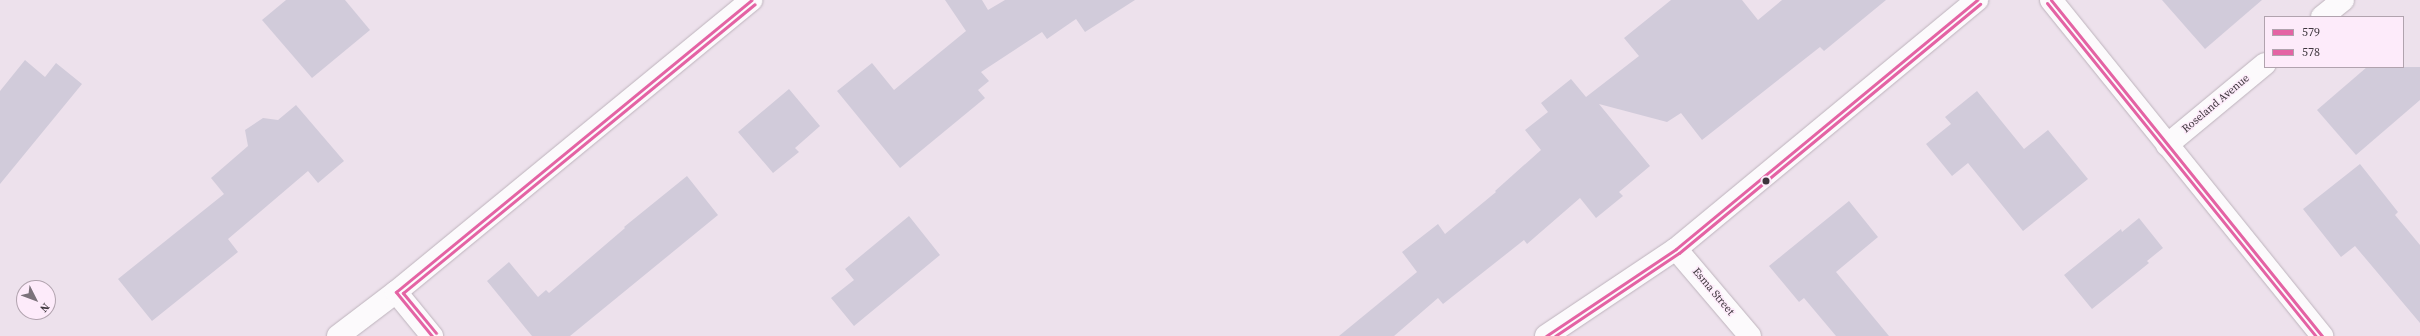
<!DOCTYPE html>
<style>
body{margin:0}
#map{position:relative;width:2420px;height:336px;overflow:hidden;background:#ede1ec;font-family:"Source Serif 4",serif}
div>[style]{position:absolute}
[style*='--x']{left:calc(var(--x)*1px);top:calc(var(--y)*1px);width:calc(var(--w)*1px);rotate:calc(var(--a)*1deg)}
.building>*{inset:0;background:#d1cbda}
.roads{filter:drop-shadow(0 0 1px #bdb3bc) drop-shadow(0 0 1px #bdb3bc)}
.minor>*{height:22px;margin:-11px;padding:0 11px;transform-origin:11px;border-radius:11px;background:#fcfafc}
.major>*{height:22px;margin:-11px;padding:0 11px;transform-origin:11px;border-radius:11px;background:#fcfafc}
.bus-1>*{height:3px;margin:-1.5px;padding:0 1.5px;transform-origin:1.5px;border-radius:1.5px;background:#e463a4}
.bus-2>*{height:3px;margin:-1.5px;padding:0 1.5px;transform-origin:1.5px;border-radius:1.5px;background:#e463a4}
.dots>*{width:11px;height:11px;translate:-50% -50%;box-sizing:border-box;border:2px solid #fdebfa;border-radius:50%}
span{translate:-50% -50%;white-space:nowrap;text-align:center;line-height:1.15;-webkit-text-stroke:3px #fdebfa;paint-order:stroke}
.street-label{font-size:11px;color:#3e363d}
.legend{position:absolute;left:2264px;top:16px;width:140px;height:52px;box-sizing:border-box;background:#fdebfa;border:1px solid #b1a3ae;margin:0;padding:5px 7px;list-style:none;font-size:12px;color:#3e363d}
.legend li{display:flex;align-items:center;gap:8px;height:20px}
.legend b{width:20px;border:1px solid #b1a3ae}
.north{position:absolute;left:16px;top:280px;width:40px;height:40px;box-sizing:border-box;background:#fdebfa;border:1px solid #b1a3ae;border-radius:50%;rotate:132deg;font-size:11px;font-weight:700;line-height:16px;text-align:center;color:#3e363d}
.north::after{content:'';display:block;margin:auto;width:14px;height:18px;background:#7b727a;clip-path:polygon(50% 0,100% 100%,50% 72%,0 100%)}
</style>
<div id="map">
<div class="building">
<i style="clip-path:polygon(286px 0,345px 0,370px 30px,312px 78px,262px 20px)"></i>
<i style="clip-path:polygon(945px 0,982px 0,988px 10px,1005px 0,1135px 0,1085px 32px,1076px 19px,1047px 39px,1042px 32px,981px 72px,989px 81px,978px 90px,985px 98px,900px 168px,837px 91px,872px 63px,894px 90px,966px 31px)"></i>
<i style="clip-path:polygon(1671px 0,1742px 0,1758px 20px,1782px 0,1886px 0,1824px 51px,1820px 47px,1702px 140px,1681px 113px,1667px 122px,1599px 104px,1650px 166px,1619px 192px,1623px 196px,1596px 218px,1580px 198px,1527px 244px,1524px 240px,1443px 304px,1438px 298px,1394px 336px,1339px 336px,1417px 272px,1402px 252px,1438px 224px,1445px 234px,1496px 192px,1495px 191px,1541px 150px,1525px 130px,1548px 112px,1541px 103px,1571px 79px,1586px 97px,1639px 56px,1624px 38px)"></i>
<i style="clip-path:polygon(2162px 0,2262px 0,2205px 49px)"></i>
<i style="clip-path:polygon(25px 60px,45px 77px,56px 63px,82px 84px,0 184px,0 91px)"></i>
<i style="clip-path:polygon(2367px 67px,2420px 67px,2420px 100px,2356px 155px,2317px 110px)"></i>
<i style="clip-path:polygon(789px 89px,820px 126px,795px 148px,799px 152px,773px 173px,738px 132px)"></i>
<i style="clip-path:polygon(1977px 91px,2024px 149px,2048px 130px,2088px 179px,2023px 231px,1968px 163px,1952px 176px,1926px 144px,1951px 124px,1945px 117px)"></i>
<i style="clip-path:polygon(296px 105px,344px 161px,318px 183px,308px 171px,228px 239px,238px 252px,152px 321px,118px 279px,224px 194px,211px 178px,248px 146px,245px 130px,263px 118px,278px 120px)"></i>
<i style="clip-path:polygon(2360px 164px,2398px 212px,2395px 215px,2420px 245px,2420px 323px,2355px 246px,2341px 257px,2303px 209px)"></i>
<i style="clip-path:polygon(687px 176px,718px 215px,570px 336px,532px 336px,487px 281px,509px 262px,538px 297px,546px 290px,549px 293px,625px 228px,624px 227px)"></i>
<i style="clip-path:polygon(1849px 201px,1878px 237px,1836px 272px,1889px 336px,1836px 336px,1804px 298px,1799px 302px,1769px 266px)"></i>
<i style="clip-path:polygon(909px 216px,940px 255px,854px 326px,831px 298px,854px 280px,845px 269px)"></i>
<i style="clip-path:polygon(2139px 218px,2163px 248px,2147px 261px,2149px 263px,2092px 309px,2064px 275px,2121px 229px,2122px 232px)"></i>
</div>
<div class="roads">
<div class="minor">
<i style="--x:2322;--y:17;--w:27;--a:-39"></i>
<i style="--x:2167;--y:145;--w:127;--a:-39.6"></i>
<i style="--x:1676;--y:249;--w:114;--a:49.6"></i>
<i style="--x:396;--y:292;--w:57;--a:50.7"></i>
<i style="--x:338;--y:336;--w:73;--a:-37.2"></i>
<i style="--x:396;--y:292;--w:460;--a:-39.4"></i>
<i style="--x:1546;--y:336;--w:156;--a:-33.8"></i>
<i style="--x:1676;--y:249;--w:391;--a:-39.6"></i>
</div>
<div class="major">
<i style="--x:2051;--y:0;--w:432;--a:51.1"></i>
</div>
</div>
<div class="bus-1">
<i style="--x:2051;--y:0;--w:432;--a:51.1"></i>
<i style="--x:432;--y:336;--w:57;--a:-129.3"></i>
<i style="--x:396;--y:292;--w:460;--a:-39.4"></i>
<i style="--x:1546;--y:336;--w:156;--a:-33.8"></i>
<i style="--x:1676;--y:249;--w:391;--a:-39.6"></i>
</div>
<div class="bus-2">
<i style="--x:2047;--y:3;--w:428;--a:51.1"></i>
<i style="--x:436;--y:333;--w:52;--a:-129.5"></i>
<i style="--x:403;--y:293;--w:455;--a:-39.4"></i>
<i style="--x:1555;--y:336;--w:149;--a:-33.8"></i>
<i style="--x:1679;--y:253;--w:391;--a:-39.6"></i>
</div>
<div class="dots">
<i style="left:1766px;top:181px;background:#3e363d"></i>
</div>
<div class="street-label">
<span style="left:2216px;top:104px;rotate:-40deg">Roseland Avenue</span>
<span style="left:1713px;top:292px;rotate:50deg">Esma Street</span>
</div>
<ul class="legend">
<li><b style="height:5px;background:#e463a4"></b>579</li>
<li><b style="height:5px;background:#e463a4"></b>578</li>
</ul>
<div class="north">N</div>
</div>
